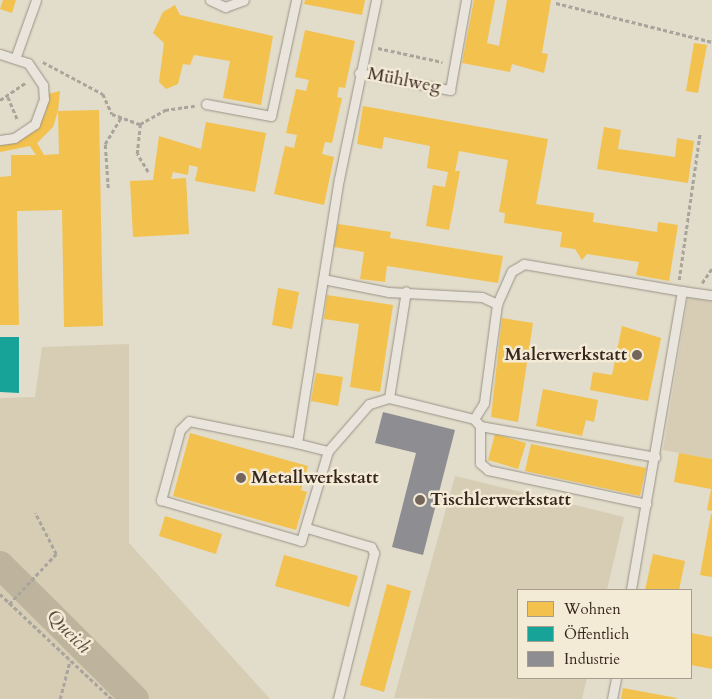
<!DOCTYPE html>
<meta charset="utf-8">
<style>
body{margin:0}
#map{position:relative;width:712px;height:699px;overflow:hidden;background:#e2dcca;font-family:Cardo,serif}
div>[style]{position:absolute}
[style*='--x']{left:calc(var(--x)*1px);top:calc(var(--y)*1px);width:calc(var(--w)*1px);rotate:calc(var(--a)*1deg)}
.green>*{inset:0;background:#d7cdb5}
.homes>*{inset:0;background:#f2c14e}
.public>*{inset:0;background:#17a398}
.industry>*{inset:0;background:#8d8d92}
.river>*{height:28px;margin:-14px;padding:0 14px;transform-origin:14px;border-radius:14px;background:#beb39c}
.path>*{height:2.5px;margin-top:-1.25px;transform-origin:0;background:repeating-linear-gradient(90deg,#a9a59d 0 4px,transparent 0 6.5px)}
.roads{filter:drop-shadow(0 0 1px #989287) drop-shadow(0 0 1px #989287)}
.lane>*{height:9px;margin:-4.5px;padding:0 4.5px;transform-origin:4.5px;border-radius:4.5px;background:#e9e5dc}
.dots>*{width:14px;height:14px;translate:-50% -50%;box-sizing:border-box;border:2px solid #f3ebd6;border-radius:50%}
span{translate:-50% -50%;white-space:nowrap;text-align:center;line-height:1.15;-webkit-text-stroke:5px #f3ebd6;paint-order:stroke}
.street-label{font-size:18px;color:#38261e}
.poi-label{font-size:18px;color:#38261e;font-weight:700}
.right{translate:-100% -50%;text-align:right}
.left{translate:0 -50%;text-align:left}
.water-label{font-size:19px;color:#5c4b3e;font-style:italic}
.legend{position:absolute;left:517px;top:589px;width:175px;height:90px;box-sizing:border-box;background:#f3ebd6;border:1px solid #a89c8c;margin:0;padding:6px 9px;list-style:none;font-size:15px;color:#38261e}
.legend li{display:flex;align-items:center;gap:10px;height:25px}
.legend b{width:25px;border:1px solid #a89c8c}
</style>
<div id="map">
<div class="green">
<i style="clip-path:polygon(688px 297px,712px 301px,712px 459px,663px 450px)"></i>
<i style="clip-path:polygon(129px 344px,129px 543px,270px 699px,0 699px,0 398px,35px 397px,42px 347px)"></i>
<i style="clip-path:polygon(455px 476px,624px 517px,607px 590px,518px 590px,518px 678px,587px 678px,582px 699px,394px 698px)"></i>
</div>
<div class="homes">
<i style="clip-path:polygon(3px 0,16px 0,12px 13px,0 9px)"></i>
<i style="clip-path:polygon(305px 0,365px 0,362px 15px,304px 4px)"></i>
<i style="clip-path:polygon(474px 0,495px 0,487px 43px,499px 46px,507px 0,551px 0,542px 53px,548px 54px,544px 73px,512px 64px,510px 72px,462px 63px)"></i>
<i style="clip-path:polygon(175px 5px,180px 15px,273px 36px,261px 105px,223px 98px,230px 61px,194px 55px,190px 65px,183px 64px,178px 84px,166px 89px,159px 82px,164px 43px,153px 33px,163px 12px)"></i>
<i style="clip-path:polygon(305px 30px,355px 41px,345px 88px,339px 87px,337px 97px,342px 98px,332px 143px,325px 142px,322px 154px,334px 157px,324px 205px,274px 194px,285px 146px,294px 148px,297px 135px,286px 133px,296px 89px,306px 91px,309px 80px,295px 77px)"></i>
<i style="clip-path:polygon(694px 43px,707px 45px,698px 93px,686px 91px)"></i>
<i style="clip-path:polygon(evenodd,60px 91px,58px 111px,99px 110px,103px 326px,64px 327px,62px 210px,17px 211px,19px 325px,0 325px,0 177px,11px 176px,11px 155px,36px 155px,30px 146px,0 152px,0 142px,33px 133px,46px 112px,48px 94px,60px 91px,58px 111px,59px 154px,44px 155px,37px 143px,53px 127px,58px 111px)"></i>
<i style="clip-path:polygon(363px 106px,548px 139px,536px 204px,594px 213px,593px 222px,657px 232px,658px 222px,678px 225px,669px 281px,636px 275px,639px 262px,587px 254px,582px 260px,575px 249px,560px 247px,562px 232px,504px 223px,505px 213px,499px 212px,508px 160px,459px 151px,455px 171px,460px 171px,449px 230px,426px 226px,433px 185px,445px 187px,448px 172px,427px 168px,430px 146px,384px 137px,382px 149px,357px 144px)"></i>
<i style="clip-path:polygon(206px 122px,266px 133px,255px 192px,195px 181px,198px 167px,189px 165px,188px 175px,173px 172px,171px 179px,186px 178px,189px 234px,133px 237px,130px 181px,153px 180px,159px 136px,201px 149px)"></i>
<i style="clip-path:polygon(604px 127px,621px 130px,618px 149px,675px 157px,677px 138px,694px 141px,688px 183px,597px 169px)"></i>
<i style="clip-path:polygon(338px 224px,391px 232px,390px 238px,503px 256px,498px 283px,387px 266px,385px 282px,360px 279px,364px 252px,334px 247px)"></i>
<i style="clip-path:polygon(278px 288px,299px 292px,292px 329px,272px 325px)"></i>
<i style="clip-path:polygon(327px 295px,393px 305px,380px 392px,350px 387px,359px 324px,324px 319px)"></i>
<i style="clip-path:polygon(502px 318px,533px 323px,518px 422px,491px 417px)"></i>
<i style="clip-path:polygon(622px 326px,661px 338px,648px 401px,590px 390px,593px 372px,612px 375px)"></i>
<i style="clip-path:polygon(316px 373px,343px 377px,338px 406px,311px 401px)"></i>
<i style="clip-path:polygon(543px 389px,598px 400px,594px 422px,586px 420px,582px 436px,536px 426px)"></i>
<i style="clip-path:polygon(190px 433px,308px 466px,301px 490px,307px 492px,296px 530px,173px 496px)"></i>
<i style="clip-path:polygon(495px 434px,526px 443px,518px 469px,488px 460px)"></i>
<i style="clip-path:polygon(531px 444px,646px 468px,640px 496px,525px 471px)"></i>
<i style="clip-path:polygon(679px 453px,712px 459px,712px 511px,707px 510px,711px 489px,674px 482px)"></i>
<i style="clip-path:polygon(711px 514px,712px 514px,712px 577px,700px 575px)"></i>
<i style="clip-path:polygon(165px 516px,222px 534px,216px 554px,159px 536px)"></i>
<i style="clip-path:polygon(653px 554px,685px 561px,679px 590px,645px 590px)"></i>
<i style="clip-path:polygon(284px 555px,358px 576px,349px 607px,275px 586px)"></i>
<i style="clip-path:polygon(387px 584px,411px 591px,384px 692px,360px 685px)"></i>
<i style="clip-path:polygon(691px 633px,712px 637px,712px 669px,691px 665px)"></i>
<i style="clip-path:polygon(623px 688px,677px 698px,676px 699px,621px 699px)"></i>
</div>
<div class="public">
<i style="clip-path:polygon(0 337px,19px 337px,19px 393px,0 392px)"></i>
</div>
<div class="industry">
<i style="clip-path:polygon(383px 412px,455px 430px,423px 555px,392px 547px,416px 453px,375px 443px)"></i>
</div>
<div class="river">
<i style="--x:0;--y:565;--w:190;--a:44.8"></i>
</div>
<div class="path">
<i style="--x:556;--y:3;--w:161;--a:14"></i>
<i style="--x:378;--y:48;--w:66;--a:12.2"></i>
<i style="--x:43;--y:62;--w:68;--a:28.1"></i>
<i style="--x:103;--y:94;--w:22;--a:66"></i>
<i style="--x:112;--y:114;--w:30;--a:20"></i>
<i style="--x:8;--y:97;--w:25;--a:67"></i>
<i style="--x:0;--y:100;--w:32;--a:-34"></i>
<i style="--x:148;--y:172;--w:21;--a:-121"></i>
<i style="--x:137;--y:154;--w:30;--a:-84"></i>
<i style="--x:140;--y:124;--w:29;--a:-29"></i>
<i style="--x:165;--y:110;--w:30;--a:-8"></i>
<i style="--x:108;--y:188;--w:44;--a:-93.9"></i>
<i style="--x:105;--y:144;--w:31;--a:-59"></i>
<i style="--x:679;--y:280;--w:148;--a:-81.9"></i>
<i style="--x:702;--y:283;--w:18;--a:-56"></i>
<i style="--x:0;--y:594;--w:154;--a:43.2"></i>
<i style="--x:9;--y:604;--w:69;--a:-46.8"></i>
<i style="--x:56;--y:554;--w:46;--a:-117.1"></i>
<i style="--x:60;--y:699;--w:40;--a:-75.6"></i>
</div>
<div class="roads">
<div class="lane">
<i style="--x:210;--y:0;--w:17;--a:25"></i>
<i style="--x:225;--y:7;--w:20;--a:-20"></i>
<i style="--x:0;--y:54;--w:29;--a:18"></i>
<i style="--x:28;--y:63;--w:27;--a:56"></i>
<i style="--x:43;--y:85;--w:14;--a:86"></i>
<i style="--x:44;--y:99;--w:27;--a:110"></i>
<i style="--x:35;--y:124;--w:25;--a:146"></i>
<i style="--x:14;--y:138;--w:14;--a:172"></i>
<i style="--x:16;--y:56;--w:59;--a:-70.3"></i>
<i style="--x:359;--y:73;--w:93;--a:10.6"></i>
<i style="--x:450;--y:90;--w:91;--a:-79.9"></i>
<i style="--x:206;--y:104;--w:66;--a:10.5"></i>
<i style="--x:271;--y:116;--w:119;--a:-77.8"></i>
<i style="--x:323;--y:279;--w:66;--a:11.3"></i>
<i style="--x:388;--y:292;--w:94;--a:3"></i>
<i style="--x:482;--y:297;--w:17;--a:25"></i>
<i style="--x:497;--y:304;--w:100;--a:97.5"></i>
<i style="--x:484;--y:403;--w:19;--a:122"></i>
<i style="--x:474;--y:419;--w:88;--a:-166.1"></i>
<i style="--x:389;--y:398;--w:21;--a:163"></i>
<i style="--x:369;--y:404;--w:62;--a:131.1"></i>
<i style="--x:328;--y:451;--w:32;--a:-166"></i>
<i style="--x:297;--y:443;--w:267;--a:-81"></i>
<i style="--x:339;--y:179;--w:183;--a:-78.3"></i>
<i style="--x:682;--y:291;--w:30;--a:8"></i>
<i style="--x:497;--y:304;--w:36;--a:-66"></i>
<i style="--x:512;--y:271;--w:14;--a:-30"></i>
<i style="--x:524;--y:264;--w:160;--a:9.7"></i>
<i style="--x:682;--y:291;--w:303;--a:99.7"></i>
<i style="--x:389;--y:398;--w:108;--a:-81"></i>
<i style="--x:474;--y:419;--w:9;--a:49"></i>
<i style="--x:480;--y:426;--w:37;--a:90"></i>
<i style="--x:480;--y:463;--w:11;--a:41"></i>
<i style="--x:488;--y:470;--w:162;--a:12.1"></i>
<i style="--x:480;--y:426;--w:178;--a:10"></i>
<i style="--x:297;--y:443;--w:110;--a:-168.5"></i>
<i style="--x:189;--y:421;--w:13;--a:135"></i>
<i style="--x:180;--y:430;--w:73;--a:105.2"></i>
<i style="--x:161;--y:500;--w:146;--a:16.3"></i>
<i style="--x:301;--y:541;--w:94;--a:-73.3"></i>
<i style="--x:307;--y:528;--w:67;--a:16.5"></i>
<i style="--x:371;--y:547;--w:7;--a:63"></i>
<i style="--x:374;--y:553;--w:150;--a:103.9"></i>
<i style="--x:612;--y:699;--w:21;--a:-79"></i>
</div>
</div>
<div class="dots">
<i style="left:637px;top:355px;background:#74665a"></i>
<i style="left:241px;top:478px;background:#74665a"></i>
<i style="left:420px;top:500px;background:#74665a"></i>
</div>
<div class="street-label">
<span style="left:404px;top:81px;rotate:11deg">Mühlweg</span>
</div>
<div class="poi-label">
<span class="right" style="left:627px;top:355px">Malerwerkstatt</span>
<span class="left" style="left:251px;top:478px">Metallwerkstatt</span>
<span class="left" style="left:430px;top:500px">Tischlerwerkstatt</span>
</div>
<div class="water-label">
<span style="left:68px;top:632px;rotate:45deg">Queich</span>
</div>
<ul class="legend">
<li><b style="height:14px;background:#f2c14e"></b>Wohnen</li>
<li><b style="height:14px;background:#17a398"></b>Öffentlich</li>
<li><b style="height:14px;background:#8d8d92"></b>Industrie</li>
</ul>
</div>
